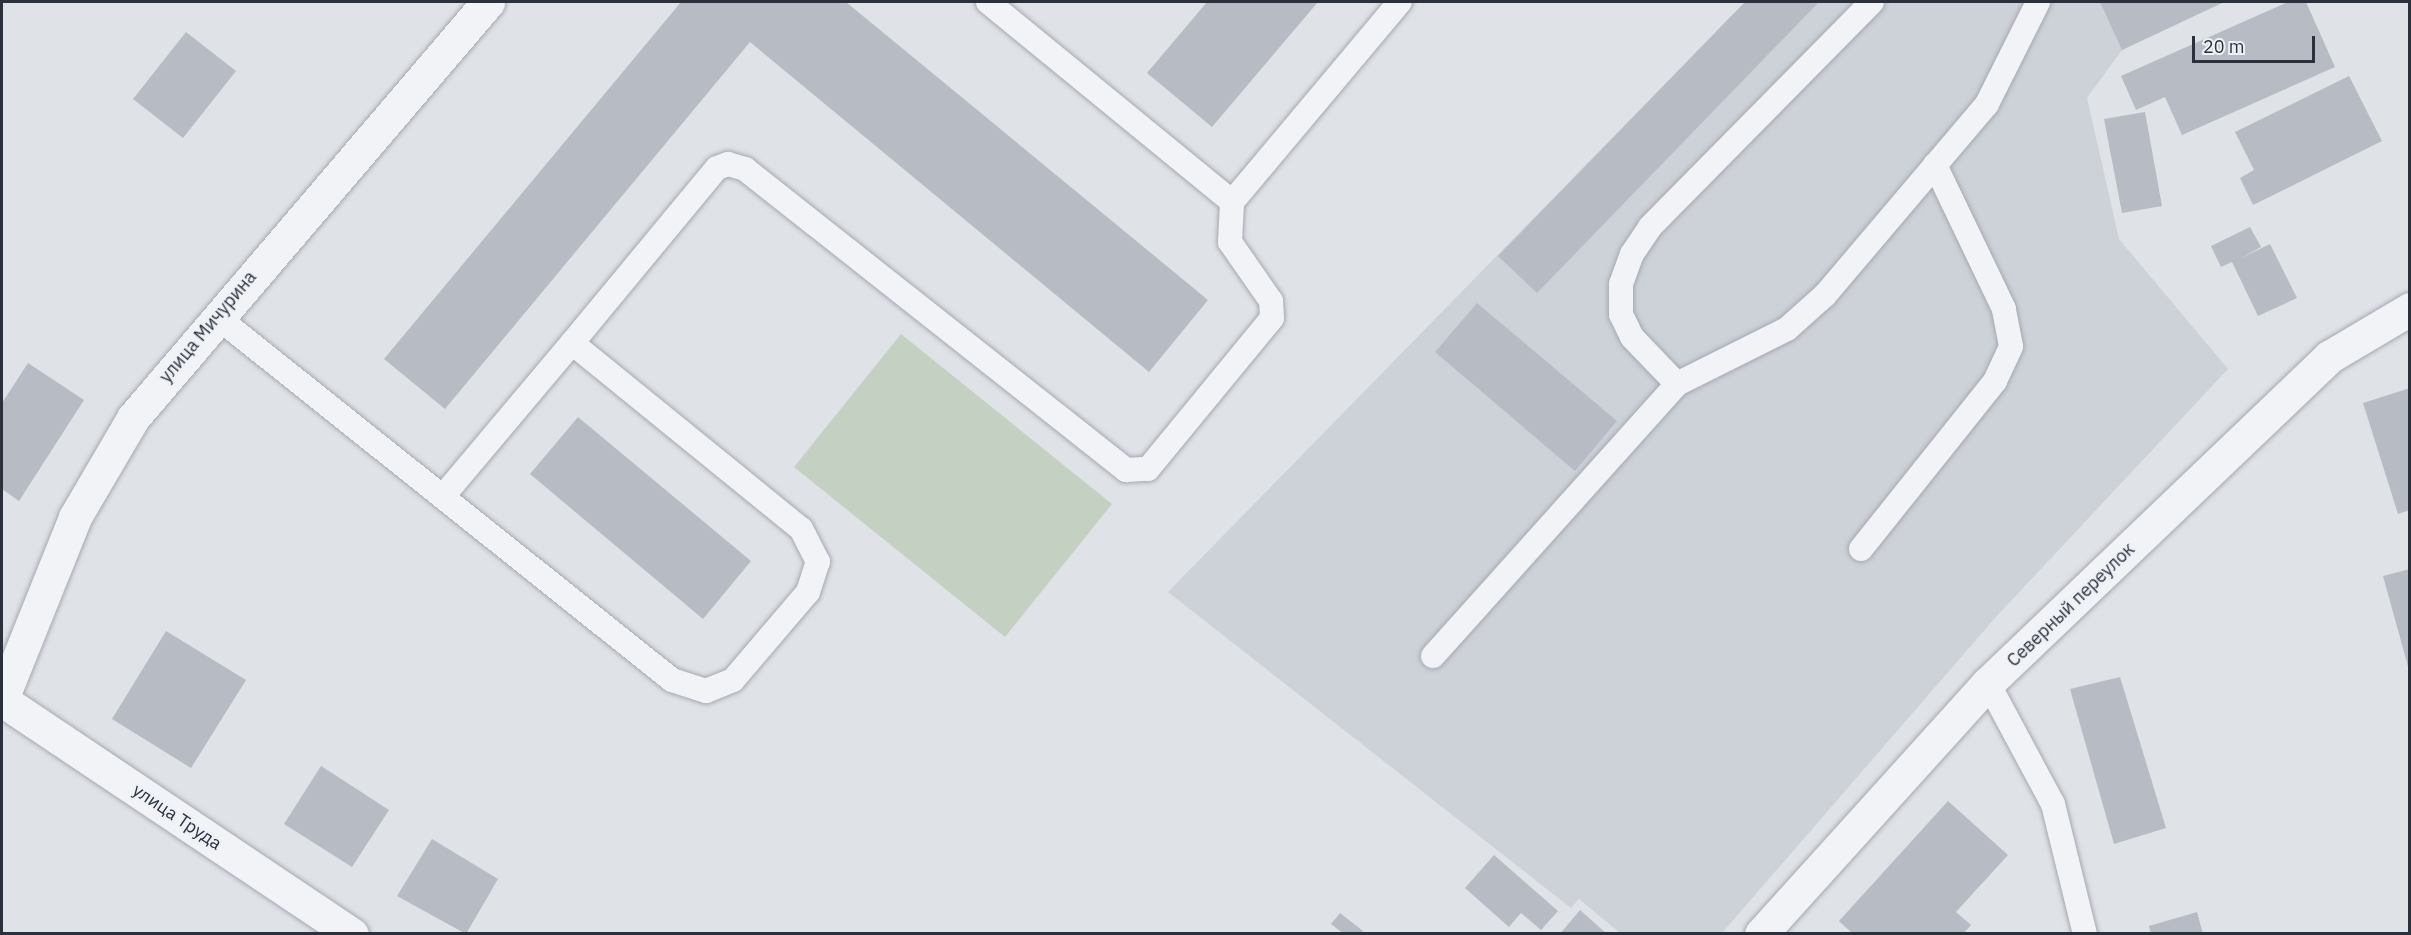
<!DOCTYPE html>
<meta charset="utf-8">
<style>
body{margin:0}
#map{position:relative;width:2411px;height:935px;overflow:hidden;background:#dfe2e7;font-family:"IBM Plex Sans",sans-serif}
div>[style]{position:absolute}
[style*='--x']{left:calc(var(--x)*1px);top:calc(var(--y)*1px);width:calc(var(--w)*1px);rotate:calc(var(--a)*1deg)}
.built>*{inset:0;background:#cdd1d8}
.green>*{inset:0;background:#c4d0c1}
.building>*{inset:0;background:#b7bbc3}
.roads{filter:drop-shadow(0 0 2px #a5a9b0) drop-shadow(0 0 2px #a5a9b0)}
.service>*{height:24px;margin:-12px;padding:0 12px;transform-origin:12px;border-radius:12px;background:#f1f3f6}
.minor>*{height:33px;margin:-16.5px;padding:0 16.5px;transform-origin:16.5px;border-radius:16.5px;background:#f1f3f6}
span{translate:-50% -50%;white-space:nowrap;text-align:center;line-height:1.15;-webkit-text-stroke:4.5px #eef1f5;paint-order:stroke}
.street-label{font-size:18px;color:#2a303c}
.frame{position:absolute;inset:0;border:3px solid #2a303c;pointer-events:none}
.scale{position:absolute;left:2192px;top:36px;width:123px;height:27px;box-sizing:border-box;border:3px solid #2a303c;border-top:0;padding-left:8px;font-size:18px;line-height:21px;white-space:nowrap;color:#2a303c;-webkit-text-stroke:4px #eef1f5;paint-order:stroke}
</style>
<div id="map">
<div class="built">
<i style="clip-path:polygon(1745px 2px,2224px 2px,2122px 50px,2087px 98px,2119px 239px,2228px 369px,1995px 618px,1722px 933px,1620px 933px,1579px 899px,1571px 908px,1168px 592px)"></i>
</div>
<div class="green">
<i style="clip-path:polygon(901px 334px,1112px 504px,1005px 637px,794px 467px)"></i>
</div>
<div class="building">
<i style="clip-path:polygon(681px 2px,846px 2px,1208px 300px,1149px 372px,750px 42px,445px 409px,384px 359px)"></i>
<i style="clip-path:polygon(1207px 2px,1318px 2px,1212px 127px,1147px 73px)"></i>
<i style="clip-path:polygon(1745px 2px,1819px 2px,1537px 293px,1498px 256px)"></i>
<i style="clip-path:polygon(2100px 2px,2224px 2px,2122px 50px)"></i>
<i style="clip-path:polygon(2288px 2px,2306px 2px,2335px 67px,2182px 135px,2165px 97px,2136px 110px,2121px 76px)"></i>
<i style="clip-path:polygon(186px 32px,236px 71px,183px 138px,133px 99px)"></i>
<i style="clip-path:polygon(2349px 76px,2382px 141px,2253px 205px,2240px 178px,2254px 170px,2235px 132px)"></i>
<i style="clip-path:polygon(2145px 112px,2162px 206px,2122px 213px,2104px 119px)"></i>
<i style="clip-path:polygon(2250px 227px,2261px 247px,2239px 259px,2270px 244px,2297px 298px,2258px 316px,2232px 262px,2221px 267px,2211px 246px)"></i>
<i style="clip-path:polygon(1477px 303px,1617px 421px,1575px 471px,1435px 352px)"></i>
<i style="clip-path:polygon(28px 363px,84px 400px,19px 501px,2px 489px,2px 403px)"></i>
<i style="clip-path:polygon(2410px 388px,2410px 510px,2398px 514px,2363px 403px)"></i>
<i style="clip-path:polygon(578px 417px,751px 561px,703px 619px,530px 474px)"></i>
<i style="clip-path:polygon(2410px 569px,2410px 670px,2409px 670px,2383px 576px)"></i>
<i style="clip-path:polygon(166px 631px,246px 680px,191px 768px,112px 719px)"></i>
<i style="clip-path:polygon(2120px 677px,2166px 828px,2114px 844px,2070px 689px)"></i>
<i style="clip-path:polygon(321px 766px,389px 810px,352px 867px,284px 824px)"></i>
<i style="clip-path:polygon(1948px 801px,2008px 855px,1956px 912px,1971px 925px,1963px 934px,1853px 934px,1839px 921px)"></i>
<i style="clip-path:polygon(432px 839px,498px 879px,466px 934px,397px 896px)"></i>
<i style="clip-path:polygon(1494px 855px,1558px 911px,1541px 930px,1521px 913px,1509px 927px,1465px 888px)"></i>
<i style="clip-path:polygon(1580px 910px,1607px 934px,1560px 934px)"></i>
<i style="clip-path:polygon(2197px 912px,2203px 934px,2151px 934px,2149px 926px)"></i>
<i style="clip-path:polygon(1340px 913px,1363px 931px,1361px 934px,1344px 934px,1331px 924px)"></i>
</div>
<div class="roads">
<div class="service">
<i style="--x:988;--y:2;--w:315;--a:39.3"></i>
<i style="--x:1232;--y:202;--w:261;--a:-50"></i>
<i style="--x:216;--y:316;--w:583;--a:38.6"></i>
<i style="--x:672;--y:680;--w:36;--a:18"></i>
<i style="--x:706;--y:691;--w:29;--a:-22"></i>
<i style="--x:733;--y:680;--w:116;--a:-49.6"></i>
<i style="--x:808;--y:592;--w:32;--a:-72"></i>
<i style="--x:818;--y:562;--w:37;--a:-117"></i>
<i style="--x:801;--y:529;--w:295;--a:-140.9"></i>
<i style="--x:572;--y:343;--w:227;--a:-50.4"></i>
<i style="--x:717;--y:168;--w:12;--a:-20"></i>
<i style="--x:728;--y:164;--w:18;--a:16"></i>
<i style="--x:745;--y:169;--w:486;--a:38.3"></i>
<i style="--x:1126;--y:470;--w:22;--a:-3"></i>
<i style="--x:1148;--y:469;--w:195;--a:-50.6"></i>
<i style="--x:1272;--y:318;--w:17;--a:-93"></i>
<i style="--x:1271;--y:301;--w:72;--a:-124.8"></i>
<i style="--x:1230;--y:242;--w:40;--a:-87.1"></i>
<i style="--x:1677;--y:384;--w:65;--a:-133.8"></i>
<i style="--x:1632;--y:337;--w:25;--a:-116"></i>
<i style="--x:1621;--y:314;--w:30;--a:-90"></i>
<i style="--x:1621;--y:284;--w:32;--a:-70"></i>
<i style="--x:1632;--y:254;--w:32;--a:-56"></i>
<i style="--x:1650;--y:227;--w:316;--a:-45.4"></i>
<i style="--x:444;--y:495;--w:199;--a:-49.9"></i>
<i style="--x:1861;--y:549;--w:215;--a:-51.4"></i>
<i style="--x:1995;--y:381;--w:38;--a:-65"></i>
<i style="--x:2011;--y:346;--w:38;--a:-101"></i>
<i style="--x:2004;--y:309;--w:160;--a:-115.6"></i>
<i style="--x:1433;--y:656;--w:365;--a:-48.1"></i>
<i style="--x:1677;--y:384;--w:123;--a:-26.6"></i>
<i style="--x:1787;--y:329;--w:51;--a:-41.8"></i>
<i style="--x:1825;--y:295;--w:250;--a:-49.7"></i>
<i style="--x:1987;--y:104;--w:114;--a:-63.4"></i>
<i style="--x:1988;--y:683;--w:137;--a:61.8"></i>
<i style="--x:2053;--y:804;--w:134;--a:76.2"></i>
</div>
<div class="minor">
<i style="--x:2;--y:699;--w:196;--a:-68.1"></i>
<i style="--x:75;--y:517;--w:115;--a:-59.6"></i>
<i style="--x:133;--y:418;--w:547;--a:-49.52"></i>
<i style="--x:2;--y:700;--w:421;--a:33.8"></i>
<i style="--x:1761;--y:934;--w:338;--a:-47.9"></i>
<i style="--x:1988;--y:683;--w:472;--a:-43.7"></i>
<i style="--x:2329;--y:357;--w:94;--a:-30.7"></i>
</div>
</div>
<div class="street-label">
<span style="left:208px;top:327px;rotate:-50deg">улица Мичурина</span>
<span style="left:2071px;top:605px;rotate:-44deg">Северный переулок</span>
<span style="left:177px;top:817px;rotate:34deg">улица Труда</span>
</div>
<div class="frame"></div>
<div class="scale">20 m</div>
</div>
